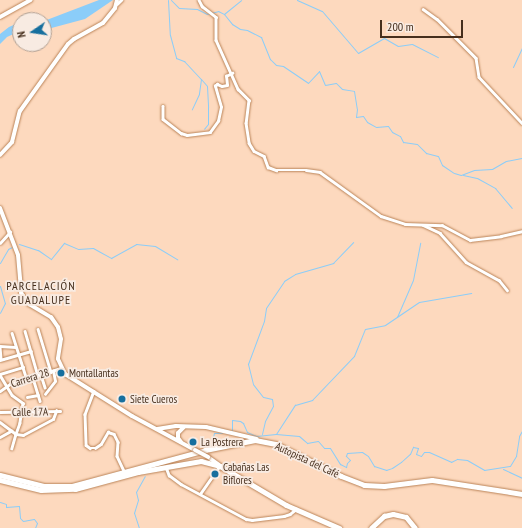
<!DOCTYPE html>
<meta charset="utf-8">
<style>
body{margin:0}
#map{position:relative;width:522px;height:528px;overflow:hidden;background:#fdd9be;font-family:"PT Sans Narrow",sans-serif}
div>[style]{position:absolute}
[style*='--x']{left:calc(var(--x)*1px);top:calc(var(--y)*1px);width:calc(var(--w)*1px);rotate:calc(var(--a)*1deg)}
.water>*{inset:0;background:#8bcdf9}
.stream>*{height:1px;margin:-0.5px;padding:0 0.5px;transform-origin:0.5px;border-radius:0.5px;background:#8bcdf9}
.roads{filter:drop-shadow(0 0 1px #bb8458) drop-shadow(0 0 1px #bb8458)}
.street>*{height:2.5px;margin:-1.25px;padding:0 1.25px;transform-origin:1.25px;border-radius:1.25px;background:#fff}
.primary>*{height:4px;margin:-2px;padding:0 2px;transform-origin:2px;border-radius:2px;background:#fff}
.highway>*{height:5px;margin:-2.5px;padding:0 2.5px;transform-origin:2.5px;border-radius:2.5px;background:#fff}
.bridges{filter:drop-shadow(0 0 1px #bb8458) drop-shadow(0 0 1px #bb8458)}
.primary-bridge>*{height:4px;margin:-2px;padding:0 2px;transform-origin:2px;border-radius:2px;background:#fff}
.dots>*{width:11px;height:11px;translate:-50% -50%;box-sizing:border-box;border:2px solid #f8ebe2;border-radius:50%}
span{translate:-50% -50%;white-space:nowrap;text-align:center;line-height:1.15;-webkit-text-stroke:3.5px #f8ebe2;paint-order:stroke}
.poi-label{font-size:11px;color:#462f1d}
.left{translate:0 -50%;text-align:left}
.street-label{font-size:11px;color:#462f1d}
.neighbourhood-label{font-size:12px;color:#462f1d;letter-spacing:1px}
.north{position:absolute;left:12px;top:12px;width:40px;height:40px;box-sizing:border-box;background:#f8ebe2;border:1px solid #b1a093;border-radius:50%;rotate:257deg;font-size:11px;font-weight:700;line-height:16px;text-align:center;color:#462f1d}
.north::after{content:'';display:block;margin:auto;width:14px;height:18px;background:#166f9e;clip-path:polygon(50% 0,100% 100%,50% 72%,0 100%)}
.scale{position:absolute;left:380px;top:20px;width:83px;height:18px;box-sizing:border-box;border:2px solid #462f1d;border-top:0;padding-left:5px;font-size:12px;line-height:14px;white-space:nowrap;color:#462f1d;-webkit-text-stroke:3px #f8ebe2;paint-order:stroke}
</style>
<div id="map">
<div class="water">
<i style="clip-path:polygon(99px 0,113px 0,85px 19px,44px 30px,44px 21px)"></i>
<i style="clip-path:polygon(20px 22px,20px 31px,7px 37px,0 44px,0 34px,9px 27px)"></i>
</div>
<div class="stream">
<i style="--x:168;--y:0;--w:35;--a:87"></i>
<i style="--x:170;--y:35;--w:24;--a:75"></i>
<i style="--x:176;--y:58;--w:9;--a:21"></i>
<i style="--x:184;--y:61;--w:25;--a:47"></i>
<i style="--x:201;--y:79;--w:15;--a:98"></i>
<i style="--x:199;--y:94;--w:17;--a:115"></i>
<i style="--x:171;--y:0;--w:11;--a:45"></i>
<i style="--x:179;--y:8;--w:18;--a:3"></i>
<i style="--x:197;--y:9;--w:11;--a:27"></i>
<i style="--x:207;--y:14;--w:11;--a:-15"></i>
<i style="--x:218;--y:11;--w:7;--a:27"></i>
<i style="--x:224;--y:14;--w:22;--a:-39"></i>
<i style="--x:297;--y:0;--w:27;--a:24"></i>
<i style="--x:322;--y:11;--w:55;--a:49.4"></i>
<i style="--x:358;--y:53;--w:30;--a:-30"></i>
<i style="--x:384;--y:38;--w:16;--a:30"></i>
<i style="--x:398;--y:46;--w:14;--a:-8"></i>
<i style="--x:412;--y:44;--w:29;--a:27"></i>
<i style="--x:224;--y:14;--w:13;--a:51"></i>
<i style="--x:232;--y:24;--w:9;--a:32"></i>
<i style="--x:240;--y:29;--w:7;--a:8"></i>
<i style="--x:247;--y:30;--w:16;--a:27"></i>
<i style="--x:261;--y:37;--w:24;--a:68"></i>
<i style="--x:270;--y:59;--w:8;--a:45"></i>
<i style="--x:276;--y:65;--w:7;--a:8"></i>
<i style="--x:283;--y:66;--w:30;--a:34"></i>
<i style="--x:308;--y:83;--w:16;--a:-47"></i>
<i style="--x:319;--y:71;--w:15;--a:67"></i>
<i style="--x:325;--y:85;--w:11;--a:-10"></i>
<i style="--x:336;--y:83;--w:8;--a:45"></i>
<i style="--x:342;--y:89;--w:12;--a:9"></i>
<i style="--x:354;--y:91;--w:18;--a:81"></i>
<i style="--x:357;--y:109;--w:8;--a:97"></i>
<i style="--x:356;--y:117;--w:7;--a:-8"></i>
<i style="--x:363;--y:116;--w:7;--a:56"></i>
<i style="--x:367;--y:122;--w:10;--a:29"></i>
<i style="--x:376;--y:127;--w:12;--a:-5"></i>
<i style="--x:388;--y:126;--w:7;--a:56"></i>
<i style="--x:392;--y:132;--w:9;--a:27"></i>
<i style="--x:400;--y:136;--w:7;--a:63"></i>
<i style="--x:403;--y:142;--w:14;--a:8"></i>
<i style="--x:417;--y:144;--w:13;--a:45"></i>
<i style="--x:426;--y:153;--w:12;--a:14"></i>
<i style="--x:438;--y:156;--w:10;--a:66"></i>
<i style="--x:442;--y:165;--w:14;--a:34"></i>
<i style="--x:454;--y:173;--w:7;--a:16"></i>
<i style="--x:461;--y:175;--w:14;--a:-21"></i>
<i style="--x:474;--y:170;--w:18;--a:-3"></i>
<i style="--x:492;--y:169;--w:16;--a:-30"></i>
<i style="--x:506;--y:161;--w:16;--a:-11"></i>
<i style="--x:513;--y:67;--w:21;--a:-65"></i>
<i style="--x:201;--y:79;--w:9;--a:49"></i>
<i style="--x:207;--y:86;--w:21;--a:87"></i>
<i style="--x:208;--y:107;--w:17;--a:90"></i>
<i style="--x:208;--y:124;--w:6;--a:129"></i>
<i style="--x:463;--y:175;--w:14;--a:12"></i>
<i style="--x:477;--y:178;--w:21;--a:29"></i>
<i style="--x:495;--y:188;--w:26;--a:50"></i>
<i style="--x:19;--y:244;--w:20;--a:18"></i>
<i style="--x:38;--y:250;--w:16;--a:35"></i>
<i style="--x:51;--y:259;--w:21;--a:-51"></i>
<i style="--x:64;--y:243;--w:15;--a:23"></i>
<i style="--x:78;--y:249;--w:15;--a:-4"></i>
<i style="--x:93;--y:248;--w:21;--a:29"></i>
<i style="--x:111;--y:258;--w:29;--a:-29"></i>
<i style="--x:136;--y:244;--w:19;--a:6"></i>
<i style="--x:155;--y:246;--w:26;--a:31"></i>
<i style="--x:0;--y:263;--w:16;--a:-60"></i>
<i style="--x:8;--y:249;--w:4;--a:-27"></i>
<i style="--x:0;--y:286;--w:18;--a:74"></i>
<i style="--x:5;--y:303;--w:11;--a:117"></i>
<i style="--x:397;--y:317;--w:40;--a:-66.6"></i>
<i style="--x:413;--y:280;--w:38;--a:-79"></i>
<i style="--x:522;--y:406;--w:1;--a:90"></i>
<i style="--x:232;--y:430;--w:10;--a:-90"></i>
<i style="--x:232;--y:420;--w:8;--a:7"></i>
<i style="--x:240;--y:421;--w:4;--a:34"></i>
<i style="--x:243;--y:423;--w:10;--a:66"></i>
<i style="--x:247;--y:432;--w:10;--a:24"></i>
<i style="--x:256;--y:436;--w:20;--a:-6"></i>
<i style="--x:276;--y:434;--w:23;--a:5"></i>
<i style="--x:299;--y:436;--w:11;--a:41"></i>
<i style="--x:307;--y:443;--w:11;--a:-10"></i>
<i style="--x:318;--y:441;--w:9;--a:49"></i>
<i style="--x:324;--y:448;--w:6;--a:0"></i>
<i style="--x:330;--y:448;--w:19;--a:58"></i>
<i style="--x:340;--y:464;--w:7;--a:27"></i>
<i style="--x:346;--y:467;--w:4;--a:-76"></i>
<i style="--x:347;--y:463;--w:4;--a:-45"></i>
<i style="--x:350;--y:460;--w:6;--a:-135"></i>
<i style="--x:346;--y:456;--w:3;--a:-72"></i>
<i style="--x:347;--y:453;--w:15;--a:-4"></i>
<i style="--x:362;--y:452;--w:7;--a:34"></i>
<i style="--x:368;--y:456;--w:12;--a:59"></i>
<i style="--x:374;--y:466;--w:13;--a:18"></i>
<i style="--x:386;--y:470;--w:6;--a:-18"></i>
<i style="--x:392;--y:468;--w:11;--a:-34"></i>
<i style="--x:401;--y:462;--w:12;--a:-42"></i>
<i style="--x:410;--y:454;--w:8;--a:-67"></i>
<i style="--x:413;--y:447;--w:5;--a:11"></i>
<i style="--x:418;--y:448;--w:6;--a:108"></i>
<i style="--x:416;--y:454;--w:5;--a:22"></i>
<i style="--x:421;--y:456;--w:5;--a:-53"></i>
<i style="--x:424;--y:452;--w:5;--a:0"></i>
<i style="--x:429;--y:452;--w:24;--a:24"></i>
<i style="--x:451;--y:462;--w:7;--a:-27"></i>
<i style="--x:457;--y:459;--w:10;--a:6"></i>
<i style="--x:467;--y:460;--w:20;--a:30"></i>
<i style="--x:484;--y:470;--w:26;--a:-9"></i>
<i style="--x:510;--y:466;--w:12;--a:-59"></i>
<i style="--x:516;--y:456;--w:20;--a:-81"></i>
<i style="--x:519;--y:436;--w:6;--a:-59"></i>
<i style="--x:262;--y:434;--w:13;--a:-77"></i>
<i style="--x:265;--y:421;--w:17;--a:-62"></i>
<i style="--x:273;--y:406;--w:7;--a:-98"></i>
<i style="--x:272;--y:399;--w:9;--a:-167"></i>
<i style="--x:263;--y:397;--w:16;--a:-128"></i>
<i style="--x:253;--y:384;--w:21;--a:-104"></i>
<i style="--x:248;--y:364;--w:46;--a:-69.6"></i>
<i style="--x:264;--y:321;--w:13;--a:-81"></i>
<i style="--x:266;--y:308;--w:32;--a:-56"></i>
<i style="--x:284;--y:281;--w:13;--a:-32"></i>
<i style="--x:295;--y:274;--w:40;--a:-16"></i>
<i style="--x:333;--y:263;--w:29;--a:-46"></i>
<i style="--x:276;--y:434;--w:35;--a:-57"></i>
<i style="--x:295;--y:405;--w:18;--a:-16"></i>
<i style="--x:312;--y:400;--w:61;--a:-46.3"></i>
<i style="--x:354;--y:356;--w:29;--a:-68"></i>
<i style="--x:365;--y:329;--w:20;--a:-11"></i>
<i style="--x:385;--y:325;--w:41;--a:-34.1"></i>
<i style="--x:419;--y:302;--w:53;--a:-9.8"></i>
<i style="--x:212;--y:443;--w:10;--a:-79"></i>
<i style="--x:214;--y:433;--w:8;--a:0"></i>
<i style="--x:503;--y:469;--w:21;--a:25"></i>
<i style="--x:0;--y:502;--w:6;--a:18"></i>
<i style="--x:6;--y:504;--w:3;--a:90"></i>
<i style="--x:6;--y:507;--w:13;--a:-4"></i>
<i style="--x:19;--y:506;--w:12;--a:85"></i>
<i style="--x:20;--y:518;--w:4;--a:45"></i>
<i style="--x:23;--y:521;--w:11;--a:-10"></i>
<i style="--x:34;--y:519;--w:5;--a:53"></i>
<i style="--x:37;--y:523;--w:5;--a:112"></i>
<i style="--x:139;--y:528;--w:16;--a:-108"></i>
<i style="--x:134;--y:513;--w:14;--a:-73"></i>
<i style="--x:138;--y:500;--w:8;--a:-104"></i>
<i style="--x:136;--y:492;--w:18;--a:-61"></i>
</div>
<div class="roads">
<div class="street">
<i style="--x:199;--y:0;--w:7;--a:63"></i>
<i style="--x:202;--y:6;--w:18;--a:38"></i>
<i style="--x:216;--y:17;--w:23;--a:90"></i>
<i style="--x:216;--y:40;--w:54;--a:65.8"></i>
<i style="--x:238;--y:89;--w:16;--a:45"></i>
<i style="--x:249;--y:100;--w:23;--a:97"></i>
<i style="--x:246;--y:123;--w:20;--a:81"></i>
<i style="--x:249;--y:143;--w:9;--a:58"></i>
<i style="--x:254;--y:151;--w:11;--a:27"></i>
<i style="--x:264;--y:156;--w:12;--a:70"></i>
<i style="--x:268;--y:167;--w:9;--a:21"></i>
<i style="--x:276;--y:170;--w:30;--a:0"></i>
<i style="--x:306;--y:170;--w:14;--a:8"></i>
<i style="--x:320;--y:172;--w:75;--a:35.8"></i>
<i style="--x:381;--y:216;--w:25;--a:18"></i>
<i style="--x:405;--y:224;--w:37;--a:2"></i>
<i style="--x:442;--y:225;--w:32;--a:28"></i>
<i style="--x:470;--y:240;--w:31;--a:-7"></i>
<i style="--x:501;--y:236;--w:22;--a:-13"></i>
<i style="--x:117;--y:4;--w:6;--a:-45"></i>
<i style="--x:423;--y:9;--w:17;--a:36"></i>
<i style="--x:437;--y:19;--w:55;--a:45"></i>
<i style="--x:476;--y:58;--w:19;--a:81"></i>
<i style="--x:479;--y:77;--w:63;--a:46.9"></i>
<i style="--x:163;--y:106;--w:13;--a:90"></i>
<i style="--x:163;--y:119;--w:23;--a:38"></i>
<i style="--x:181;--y:133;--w:6;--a:18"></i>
<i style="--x:187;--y:135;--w:23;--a:-7"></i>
<i style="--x:210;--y:132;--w:14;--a:-54"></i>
<i style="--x:218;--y:121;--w:14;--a:-78"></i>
<i style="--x:221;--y:107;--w:22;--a:-106"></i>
<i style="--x:215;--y:86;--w:3;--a:-45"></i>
<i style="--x:217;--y:84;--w:5;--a:22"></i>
<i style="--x:222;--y:86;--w:5;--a:-11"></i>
<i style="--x:227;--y:85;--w:9;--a:-96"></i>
<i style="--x:226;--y:76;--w:7;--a:-27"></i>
<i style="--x:423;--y:225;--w:19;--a:25"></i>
<i style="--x:440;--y:233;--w:39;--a:48"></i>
<i style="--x:466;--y:262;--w:38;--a:29"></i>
<i style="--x:499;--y:280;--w:13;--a:51"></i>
<i style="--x:0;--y:243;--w:15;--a:-48"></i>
<i style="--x:38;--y:329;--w:45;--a:73.2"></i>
<i style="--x:25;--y:331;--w:47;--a:73.9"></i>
<i style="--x:12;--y:333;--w:49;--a:72.3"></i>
<i style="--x:0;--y:346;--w:15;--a:4"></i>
<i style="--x:0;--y:347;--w:12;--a:85"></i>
<i style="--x:0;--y:360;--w:32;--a:-16"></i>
<i style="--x:0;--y:374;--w:24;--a:-17"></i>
<i style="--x:0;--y:375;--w:23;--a:59"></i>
<i style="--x:12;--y:395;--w:14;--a:36"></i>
<i style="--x:23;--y:403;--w:20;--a:99"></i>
<i style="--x:20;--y:423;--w:12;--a:110"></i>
<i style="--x:16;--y:434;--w:15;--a:106"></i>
<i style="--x:41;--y:375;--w:13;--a:72"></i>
<i style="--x:33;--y:378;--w:24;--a:73"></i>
<i style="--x:0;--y:391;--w:12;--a:-35"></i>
<i style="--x:10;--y:384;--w:53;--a:-17.4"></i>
<i style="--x:94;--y:391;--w:25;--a:111"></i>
<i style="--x:85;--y:414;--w:31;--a:88"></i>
<i style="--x:86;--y:445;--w:5;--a:37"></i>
<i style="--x:90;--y:448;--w:5;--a:0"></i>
<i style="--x:95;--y:448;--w:7;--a:-34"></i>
<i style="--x:101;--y:444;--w:14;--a:-60"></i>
<i style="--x:108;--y:432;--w:6;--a:18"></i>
<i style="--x:114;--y:434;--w:9;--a:63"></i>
<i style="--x:118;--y:442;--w:14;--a:94"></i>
<i style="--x:117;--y:456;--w:17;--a:65"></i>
<i style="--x:45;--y:394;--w:16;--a:-52"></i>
<i style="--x:55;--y:381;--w:10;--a:-101"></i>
<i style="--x:27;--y:397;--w:11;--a:-10"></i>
<i style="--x:0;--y:412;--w:60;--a:-1"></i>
<i style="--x:0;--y:422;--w:20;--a:37"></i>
<i style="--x:16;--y:434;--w:7;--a:8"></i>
<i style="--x:23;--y:435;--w:34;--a:-28"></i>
<i style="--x:53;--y:419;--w:9;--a:-69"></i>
<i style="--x:0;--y:437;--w:13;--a:-29"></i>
<i style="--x:166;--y:467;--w:9;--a:69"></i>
<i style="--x:169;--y:475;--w:15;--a:37"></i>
<i style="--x:181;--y:484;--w:74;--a:28.3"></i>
<i style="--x:246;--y:519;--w:6;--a:9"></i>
<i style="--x:252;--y:520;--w:32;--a:-7"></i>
<i style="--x:284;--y:516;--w:6;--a:-18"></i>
<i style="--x:290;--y:514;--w:8;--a:-40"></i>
<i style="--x:200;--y:494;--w:33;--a:-55"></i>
</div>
<div class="primary">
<i style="--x:0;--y:17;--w:35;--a:-29"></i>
<i style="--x:0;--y:155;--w:18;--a:-47"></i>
<i style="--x:12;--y:142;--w:32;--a:-76"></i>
<i style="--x:20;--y:111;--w:82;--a:-54.4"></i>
<i style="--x:68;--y:44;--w:8;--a:-40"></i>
<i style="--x:74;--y:39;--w:33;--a:-29"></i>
<i style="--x:103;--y:23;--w:19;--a:-51"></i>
<i style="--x:115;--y:8;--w:8;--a:-76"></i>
<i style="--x:0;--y:208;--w:50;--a:69"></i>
<i style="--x:18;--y:255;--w:38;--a:85"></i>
<i style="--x:21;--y:293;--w:14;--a:54"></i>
<i style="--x:29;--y:304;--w:26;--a:31"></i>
<i style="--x:51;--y:317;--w:12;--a:55"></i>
<i style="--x:58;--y:327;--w:12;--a:76"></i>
<i style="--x:61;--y:339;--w:20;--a:99"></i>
<i style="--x:58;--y:359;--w:17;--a:65"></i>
<i style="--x:65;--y:374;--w:79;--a:32.1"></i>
<i style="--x:132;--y:416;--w:72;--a:28.4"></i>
<i style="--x:157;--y:429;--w:19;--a:-9"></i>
<i style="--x:176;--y:426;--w:30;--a:2"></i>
<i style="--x:206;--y:427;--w:52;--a:13.2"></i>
<i style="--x:181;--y:442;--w:5;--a:-127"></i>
<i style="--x:178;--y:438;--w:5;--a:-90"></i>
<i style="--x:178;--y:433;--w:8;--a:-45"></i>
<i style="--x:208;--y:457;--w:14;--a:36"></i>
</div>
<div class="highway">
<i style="--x:0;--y:475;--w:45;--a:14"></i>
<i style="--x:44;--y:486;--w:28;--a:0"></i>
<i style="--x:72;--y:486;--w:138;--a:-15.1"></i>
<i style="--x:205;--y:450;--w:51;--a:-11.3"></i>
<i style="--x:255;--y:440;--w:21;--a:11"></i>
<i style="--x:276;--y:444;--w:72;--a:26.2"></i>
<i style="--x:341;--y:476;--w:25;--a:21"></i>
<i style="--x:364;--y:485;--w:20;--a:3"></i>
<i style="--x:384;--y:486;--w:48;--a:-7.1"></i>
<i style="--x:432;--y:480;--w:91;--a:8.8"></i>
<i style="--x:0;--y:480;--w:42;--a:13.7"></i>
<i style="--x:41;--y:490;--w:34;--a:-2"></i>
<i style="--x:75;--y:489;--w:65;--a:-15.1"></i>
<i style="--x:138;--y:472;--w:64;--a:-9.9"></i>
<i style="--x:201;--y:461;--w:20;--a:15"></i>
<i style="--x:220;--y:466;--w:77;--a:30.6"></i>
<i style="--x:286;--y:505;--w:58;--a:23.5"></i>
<i style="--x:371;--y:528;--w:18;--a:-43"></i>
<i style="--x:384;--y:516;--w:9;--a:-13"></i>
<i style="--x:393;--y:514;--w:13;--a:13"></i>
<i style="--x:406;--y:517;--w:14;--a:51"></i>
</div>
</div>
<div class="bridges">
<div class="primary-bridge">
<i style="--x:195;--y:450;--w:15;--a:28"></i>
</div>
</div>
<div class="dots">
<i style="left:61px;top:373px;background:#166f9e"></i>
<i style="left:122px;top:399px;background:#166f9e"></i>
<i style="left:193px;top:442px;background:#166f9e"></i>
<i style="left:215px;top:474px;background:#166f9e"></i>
</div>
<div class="poi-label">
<span class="left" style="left:69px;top:373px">Montallantas</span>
<span class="left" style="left:130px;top:399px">Siete Cueros</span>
<span class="left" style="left:201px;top:442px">La Postrera</span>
<span class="left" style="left:223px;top:474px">Cabañas Las<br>Biflores</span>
</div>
<div class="street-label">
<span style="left:30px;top:378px;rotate:-18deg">Carrera 28</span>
<span style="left:30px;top:412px;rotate:-1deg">Calle 17A</span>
<span style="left:307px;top:460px;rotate:25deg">Autopista del Café</span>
</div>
<div class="neighbourhood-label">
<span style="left:41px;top:293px">PARCELACIÓN<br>GUADALUPE</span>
</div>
<div class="north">N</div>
<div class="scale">200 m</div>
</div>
